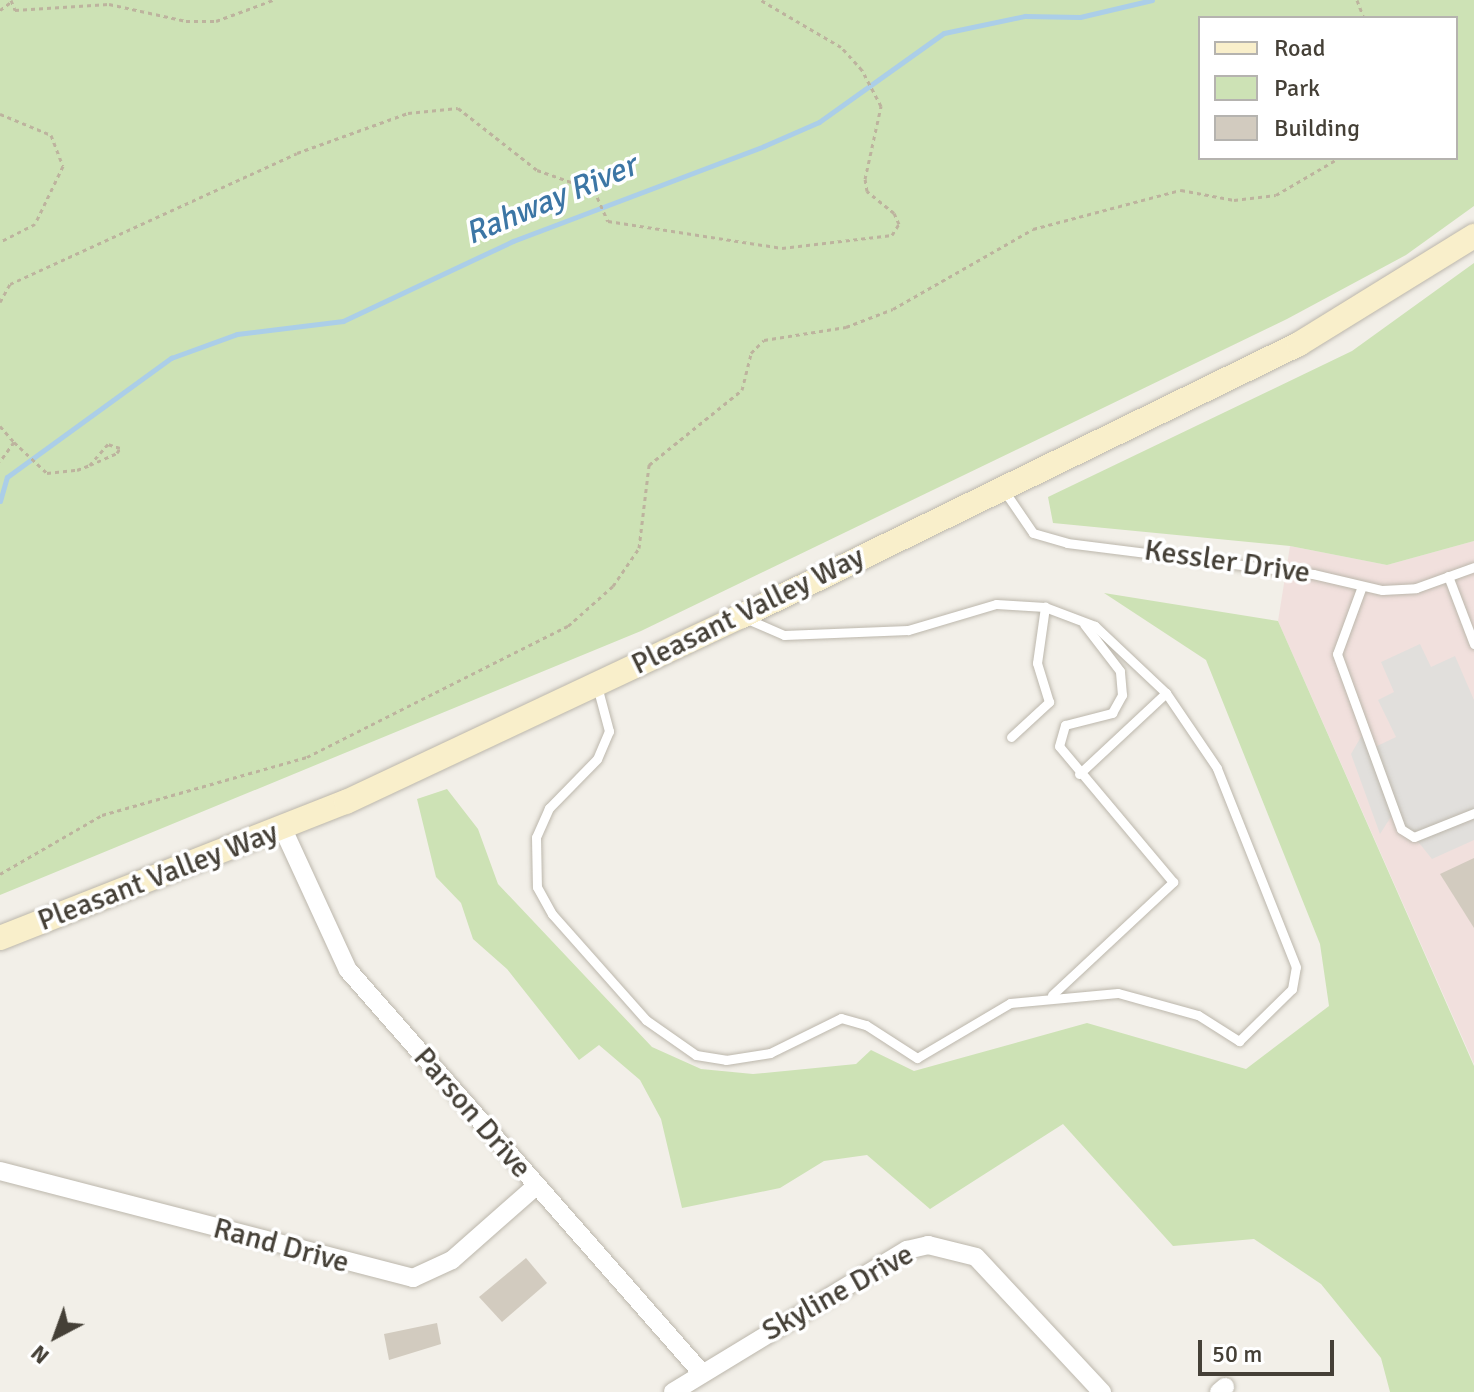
<!DOCTYPE html>
<style>
body{margin:0}
#map{position:relative;width:1474px;height:1392px;overflow:hidden;background:#f2efe8;font-family:Signika,sans-serif}
div>[style]{position:absolute}
[style*='--x']{left:calc(var(--x)*1px);top:calc(var(--y)*1px);width:calc(var(--w)*1px);rotate:calc(var(--a)*1deg)}
.medical>*{inset:0;background:#f1e0dd}
.green>*{inset:0;background:#cde2b5}
.parking>*{inset:0;background:#e1dfdc}
.stream>*{height:5px;margin:-2.5px;padding:0 2.5px;transform-origin:2.5px;border-radius:2.5px;background:#abcee8}
.building>*{inset:0;background:#d2cbbf}
.path>*{height:3px;margin-top:-1.5px;transform-origin:0;background:repeating-linear-gradient(90deg,#bdb39e 0 4px,transparent 0 8px)}
.roads{filter:drop-shadow(0 0 2px #bcb7ac) drop-shadow(0 0 2px #bcb7ac)}
.service>*{height:9px;margin:-4.5px;padding:0 4.5px;transform-origin:4.5px;border-radius:4.5px;background:#fff}
.minor>*{height:18px;margin:-9px;padding:0 9px;transform-origin:9px;border-radius:9px;background:#fff}
.secondary>*{height:24px;margin:-12px;padding:0 12px;transform-origin:12px;border-radius:12px;background:#f9efcb}
span{translate:-50% -50%;white-space:nowrap;text-align:center;line-height:1.15;-webkit-text-stroke:7px #fff;paint-order:stroke}
.street-label{font-size:30px;color:#454037}
.water-label{font-size:32px;color:#3c76a5;font-style:italic}
.legend{position:absolute;left:1198px;top:16px;width:260px;height:144px;box-sizing:border-box;background:#fff;border:2px solid #b5b3af;margin:0;padding:10px 14px;list-style:none;font-size:24px;color:#454037}
.legend li{display:flex;align-items:center;gap:16px;height:40px}
.legend b{width:40px;border:2px solid #b5b3af}
.north{position:absolute;left:16px;top:1296px;width:80px;height:80px;-webkit-text-stroke:6px #fff;paint-order:stroke;rotate:221deg;font-size:22px;font-weight:700;line-height:32px;text-align:center;color:#454037}
.north::after{content:'';display:block;margin:auto;width:28px;height:36px;background:#454037;clip-path:polygon(50% 0,100% 100%,50% 72%,0 100%)}
.scale{position:absolute;left:1198px;top:1340px;width:136px;height:36px;box-sizing:border-box;border:4px solid #454037;border-top:0;padding-left:10px;font-size:24px;line-height:28px;white-space:nowrap;color:#454037;-webkit-text-stroke:6px #fff;paint-order:stroke}
</style>
<div id="map">
<div class="medical">
<i style="clip-path:polygon(1474px 541px,1474px 1064px,1278px 621px,1290px 546px,1387px 565px)"></i>
</div>
<div class="green">
<i style="clip-path:polygon(evenodd,0 0,1474px 0,1474px 206px,1406px 255px,1287px 319px,641px 631px,0 895px,0 0,1200px 18px,1456px 18px,1456px 158px,1200px 158px,1200px 18px)"></i>
<i style="clip-path:polygon(1474px 263px,1474px 541px,1387px 565px,1290px 546px,1053px 523px,1048px 497px,1352px 351px)"></i>
<i style="clip-path:polygon(1104px 593px,1278px 621px,1474px 1066px,1474px 1392px,1390px 1392px,1381px 1358px,1321px 1284px,1254px 1239px,1173px 1246px,1063px 1124px,930px 1209px,867px 1155px,824px 1161px,780px 1188px,682px 1208px,661px 1119px,640px 1080px,599px 1045px,579px 1060px,507px 969px,473px 939px,461px 903px,436px 877px,417px 799px,447px 789px,478px 829px,498px 884px,652px 1047px,701px 1069px,753px 1074px,856px 1064px,871px 1050px,914px 1071px,1087px 1023px,1246px 1069px,1329px 1006px,1320px 944px,1206px 660px)"></i>
</div>
<div class="parking">
<i style="clip-path:polygon(1420px 644px,1431px 667px,1455px 656px,1474px 700px,1474px 840px,1432px 859px,1394px 812px,1380px 834px,1351px 754px,1365px 730px,1373px 748px,1396px 737px,1378px 700px,1394px 692px,1381px 662px)"></i>
</div>
<div class="stream">
<i style="--x:0;--y:501;--w:25;--a:-74"></i>
<i style="--x:7;--y:477;--w:203;--a:-36"></i>
<i style="--x:171;--y:358;--w:70;--a:-20"></i>
<i style="--x:237;--y:334;--w:107;--a:-7"></i>
<i style="--x:343;--y:321;--w:188;--a:-25.2"></i>
<i style="--x:513;--y:241;--w:268;--a:-20.7"></i>
<i style="--x:764;--y:146;--w:60;--a:-23.6"></i>
<i style="--x:819;--y:122;--w:153;--a:-35.5"></i>
<i style="--x:944;--y:33;--w:83;--a:-11.9"></i>
<i style="--x:1025;--y:16;--w:55;--a:1"></i>
<i style="--x:1080;--y:17;--w:74;--a:-13.3"></i>
</div>
<div class="building">
<i style="clip-path:polygon(1474px 858px,1474px 928px,1440px 874px)"></i>
<i style="clip-path:polygon(526px 1258px,547px 1283px,502px 1322px,479px 1297px)"></i>
<i style="clip-path:polygon(437px 1323px,441px 1344px,389px 1360px,384px 1334px)"></i>
</div>
<div class="path">
<i style="--x:11;--y:0;--w:11;--a:68"></i>
<i style="--x:15;--y:10;--w:94;--a:-3.7"></i>
<i style="--x:109;--y:4;--w:79;--a:12.4"></i>
<i style="--x:186;--y:21;--w:30;--a:0"></i>
<i style="--x:216;--y:21;--w:61;--a:-20.2"></i>
<i style="--x:1357;--y:0;--w:19;--a:69"></i>
<i style="--x:0;--y:10;--w:14;--a:-36"></i>
<i style="--x:0;--y:114;--w:55;--a:22.4"></i>
<i style="--x:51;--y:135;--w:33;--a:69"></i>
<i style="--x:63;--y:166;--w:64;--a:115.8"></i>
<i style="--x:35;--y:224;--w:39;--a:153"></i>
<i style="--x:0;--y:302;--w:21;--a:-61"></i>
<i style="--x:10;--y:284;--w:315;--a:-24.5"></i>
<i style="--x:297;--y:153;--w:118;--a:-19.8"></i>
<i style="--x:408;--y:113;--w:50;--a:-5.7"></i>
<i style="--x:458;--y:108;--w:100;--a:38.1"></i>
<i style="--x:537;--y:170;--w:60;--a:19.3"></i>
<i style="--x:594;--y:190;--w:34;--a:66"></i>
<i style="--x:608;--y:221;--w:176;--a:8.8"></i>
<i style="--x:782;--y:248;--w:111;--a:-6.7"></i>
<i style="--x:892;--y:235;--w:13;--a:-58"></i>
<i style="--x:899;--y:224;--w:12;--a:-114"></i>
<i style="--x:894;--y:213;--w:35;--a:-141"></i>
<i style="--x:867;--y:191;--w:12;--a:-99"></i>
<i style="--x:865;--y:179;--w:75;--a:-77.6"></i>
<i style="--x:881;--y:106;--w:41;--a:-117.8"></i>
<i style="--x:862;--y:70;--w:31;--a:-132"></i>
<i style="--x:841;--y:47;--w:93;--a:-149.6"></i>
<i style="--x:0;--y:426;--w:21;--a:49"></i>
<i style="--x:14;--y:442;--w:24;--a:126"></i>
<i style="--x:14;--y:442;--w:45;--a:43.2"></i>
<i style="--x:47;--y:473;--w:30;--a:-6"></i>
<i style="--x:77;--y:470;--w:14;--a:-21"></i>
<i style="--x:90;--y:465;--w:30;--a:-24"></i>
<i style="--x:117;--y:453;--w:6;--a:-59"></i>
<i style="--x:120;--y:448;--w:13;--a:-162"></i>
<i style="--x:108;--y:444;--w:28;--a:131"></i>
<i style="--x:0;--y:874;--w:118;--a:-30"></i>
<i style="--x:102;--y:815;--w:213;--a:-15.8"></i>
<i style="--x:307;--y:757;--w:292;--a:-26.7"></i>
<i style="--x:568;--y:626;--w:60;--a:-41.6"></i>
<i style="--x:613;--y:586;--w:46;--a:-55.6"></i>
<i style="--x:639;--y:548;--w:84;--a:-83.1"></i>
<i style="--x:649;--y:465;--w:119;--a:-38.9"></i>
<i style="--x:742;--y:390;--w:38;--a:-76"></i>
<i style="--x:751;--y:353;--w:18;--a:-45"></i>
<i style="--x:764;--y:340;--w:83;--a:-9"></i>
<i style="--x:846;--y:327;--w:50;--a:-21"></i>
<i style="--x:893;--y:309;--w:161;--a:-29.7"></i>
<i style="--x:1033;--y:229;--w:153;--a:-14.8"></i>
<i style="--x:1181;--y:190;--w:54;--a:10.7"></i>
<i style="--x:1234;--y:200;--w:42;--a:-6.8"></i>
<i style="--x:1276;--y:195;--w:73;--a:-30.4"></i>
</div>
<div class="roads">
<div class="service">
<i style="--x:1003;--y:489;--w:53;--a:55.7"></i>
<i style="--x:1033;--y:533;--w:35;--a:16"></i>
<i style="--x:1067;--y:543;--w:248;--a:7.2"></i>
<i style="--x:1313;--y:574;--w:71;--a:13.1"></i>
<i style="--x:1382;--y:590;--w:34;--a:-3"></i>
<i style="--x:1416;--y:588;--w:62;--a:-19.9"></i>
<i style="--x:1448;--y:576;--w:73;--a:69.1"></i>
<i style="--x:1362;--y:586;--w:72;--a:110.2"></i>
<i style="--x:1337;--y:654;--w:186;--a:69.9"></i>
<i style="--x:1401;--y:829;--w:15;--a:32"></i>
<i style="--x:1414;--y:837;--w:65;--a:-21.8"></i>
<i style="--x:597;--y:686;--w:47;--a:75.1"></i>
<i style="--x:609;--y:731;--w:30;--a:113"></i>
<i style="--x:597;--y:759;--w:69;--a:134.4"></i>
<i style="--x:549;--y:808;--w:32;--a:114"></i>
<i style="--x:536;--y:837;--w:50;--a:88.9"></i>
<i style="--x:537;--y:887;--w:31;--a:61"></i>
<i style="--x:552;--y:914;--w:142;--a:48.4"></i>
<i style="--x:646;--y:1020;--w:61;--a:35"></i>
<i style="--x:696;--y:1055;--w:30;--a:9"></i>
<i style="--x:726;--y:1060;--w:45;--a:-9"></i>
<i style="--x:770;--y:1053;--w:79;--a:-26.2"></i>
<i style="--x:841;--y:1018;--w:26;--a:16"></i>
<i style="--x:866;--y:1025;--w:61;--a:32.9"></i>
<i style="--x:917;--y:1058;--w:108;--a:-30.6"></i>
<i style="--x:1010;--y:1003;--w:108;--a:-5.3"></i>
<i style="--x:1118;--y:993;--w:83;--a:15.4"></i>
<i style="--x:1198;--y:1015;--w:49;--a:32.4"></i>
<i style="--x:1239;--y:1041;--w:74;--a:-44.5"></i>
<i style="--x:1292;--y:989;--w:22;--a:-80"></i>
<i style="--x:1296;--y:967;--w:214;--a:-111.7"></i>
<i style="--x:1217;--y:768;--w:91;--a:-124.2"></i>
<i style="--x:1166;--y:693;--w:98;--a:-136.7"></i>
<i style="--x:1095;--y:626;--w:53;--a:-159.2"></i>
<i style="--x:1045;--y:607;--w:49;--a:-176.5"></i>
<i style="--x:996;--y:604;--w:92;--a:163.5"></i>
<i style="--x:908;--y:630;--w:124;--a:177.7"></i>
<i style="--x:784;--y:635;--w:43;--a:-156.4"></i>
<i style="--x:1011;--y:737;--w:52;--a:-42.6"></i>
<i style="--x:1049;--y:702;--w:41;--a:-107.1"></i>
<i style="--x:1037;--y:663;--w:57;--a:-81.9"></i>
<i style="--x:1079;--y:774;--w:119;--a:-43"></i>
<i style="--x:1052;--y:995;--w:166;--a:-43"></i>
<i style="--x:1173;--y:882;--w:177;--a:-130"></i>
<i style="--x:1059;--y:746;--w:22;--a:-74"></i>
<i style="--x:1065;--y:725;--w:49;--a:-14.3"></i>
<i style="--x:1112;--y:713;--w:21;--a:-61"></i>
<i style="--x:1122;--y:695;--w:24;--a:-95"></i>
<i style="--x:1120;--y:671;--w:59;--a:-127.5"></i>
</div>
<div class="minor">
<i style="--x:283;--y:829;--w:155;--a:65.3"></i>
<i style="--x:348;--y:970;--w:534;--a:48.72"></i>
<i style="--x:0;--y:1171;--w:427;--a:14.5"></i>
<i style="--x:413;--y:1278;--w:43;--a:-24.8"></i>
<i style="--x:452;--y:1260;--w:112;--a:-41.4"></i>
<i style="--x:673;--y:1392;--w:274;--a:-31.3"></i>
<i style="--x:907;--y:1250;--w:22;--a:-13"></i>
<i style="--x:928;--y:1245;--w:49;--a:14"></i>
<i style="--x:976;--y:1257;--w:185;--a:47"></i>
<i style="--x:1219;--y:1392;--w:8;--a:-40"></i>
</div>
<div class="secondary">
<i style="--x:0;--y:938;--w:372;--a:-21.5"></i>
<i style="--x:346;--y:802;--w:438;--a:-25.2"></i>
<i style="--x:742;--y:616;--w:620;--a:-26.03"></i>
<i style="--x:1299;--y:344;--w:206;--a:-31.7"></i>
</div>
</div>
<div class="street-label">
<span style="left:1227px;top:562px;rotate:8deg">Kessler Drive</span>
<span style="left:748px;top:611px;rotate:-26deg">Pleasant Valley Way</span>
<span style="left:158px;top:877px;rotate:-21deg">Pleasant Valley Way</span>
<span style="left:472px;top:1113px;rotate:49deg">Parson Drive</span>
<span style="left:281px;top:1246px;rotate:15deg">Rand Drive</span>
<span style="left:838px;top:1293px;rotate:-29deg">Skyline Drive</span>
</div>
<div class="water-label">
<span style="left:551px;top:200px;rotate:-23deg">Rahway River</span>
</div>
<ul class="legend">
<li><b style="height:10px;background:#f9efcb"></b>Road</li>
<li><b style="height:22px;background:#cde2b5"></b>Park</li>
<li><b style="height:22px;background:#d2cbbf"></b>Building</li>
</ul>
<div class="north">N</div>
<div class="scale">50 m</div>
</div>
